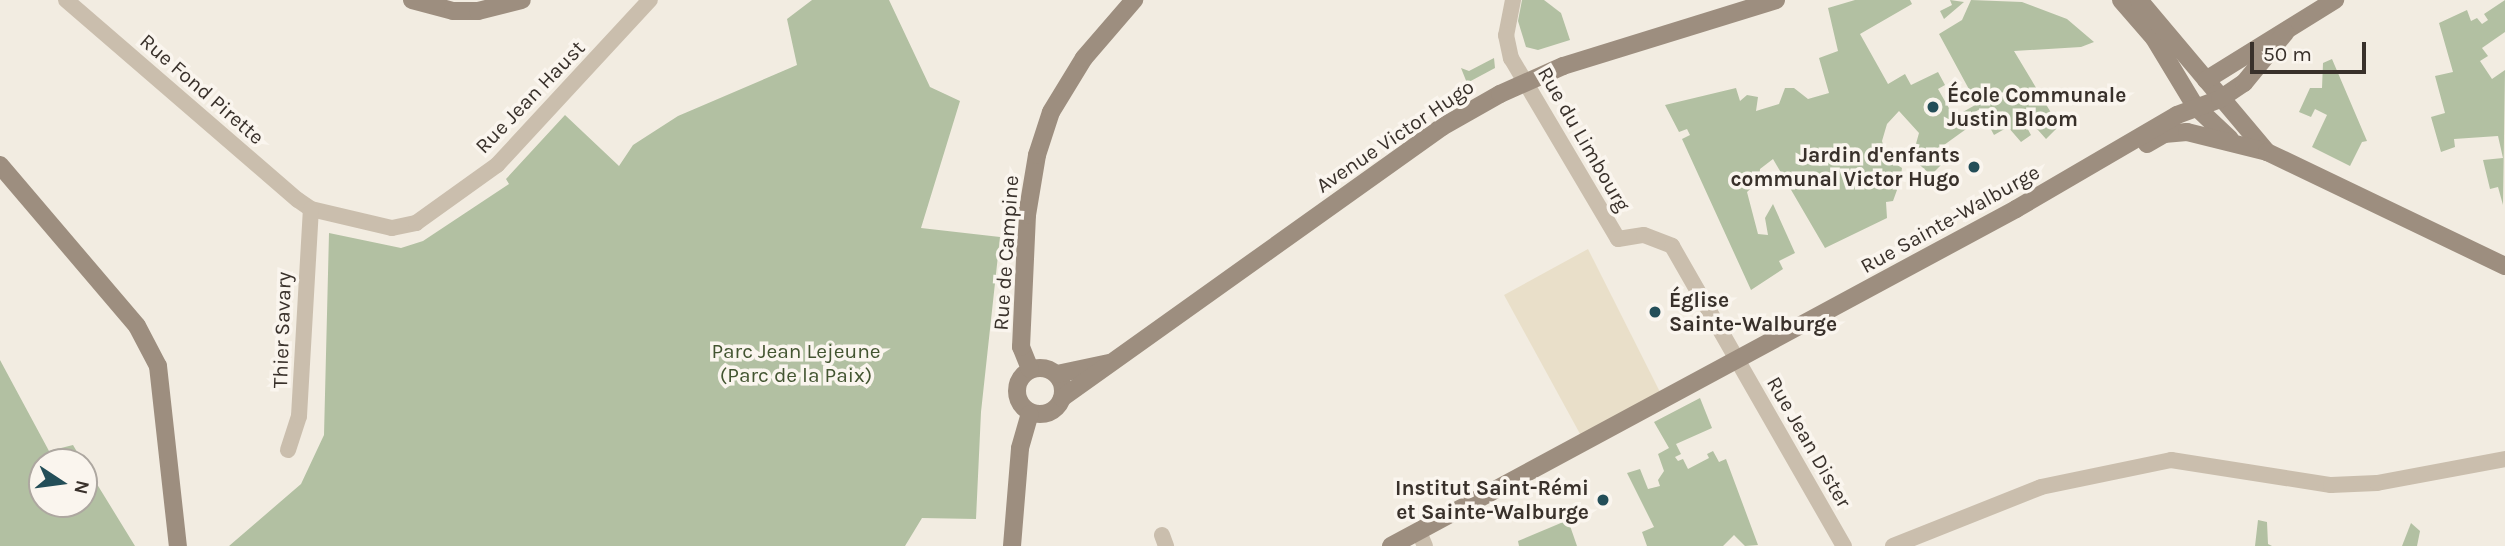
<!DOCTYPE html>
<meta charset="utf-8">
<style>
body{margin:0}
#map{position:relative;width:2505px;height:546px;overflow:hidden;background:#f2ece1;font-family:Karla,sans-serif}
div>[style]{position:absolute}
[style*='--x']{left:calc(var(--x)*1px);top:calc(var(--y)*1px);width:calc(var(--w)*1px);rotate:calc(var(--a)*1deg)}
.green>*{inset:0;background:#b2c0a2}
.plaza>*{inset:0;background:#e9dfc9}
.street>*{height:16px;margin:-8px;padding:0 8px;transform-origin:8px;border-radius:8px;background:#cabead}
.secondary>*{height:18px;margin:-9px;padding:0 9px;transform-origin:9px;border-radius:9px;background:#9d8e7f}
.secondary>.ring{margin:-9px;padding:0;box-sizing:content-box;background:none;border:18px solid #9d8e7f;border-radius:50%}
.dots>*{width:19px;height:19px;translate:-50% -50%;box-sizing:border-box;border:4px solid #faf5ee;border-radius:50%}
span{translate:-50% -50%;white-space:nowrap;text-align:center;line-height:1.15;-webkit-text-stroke:7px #faf5ee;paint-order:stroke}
.street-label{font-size:21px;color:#39312b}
.poi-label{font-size:21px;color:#39312b;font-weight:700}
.left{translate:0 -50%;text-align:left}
.right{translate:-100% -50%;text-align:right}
.park-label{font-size:21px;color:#435531}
.north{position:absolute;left:28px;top:448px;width:70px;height:70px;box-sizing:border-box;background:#faf5ee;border:2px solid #ada7a0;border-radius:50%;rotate:103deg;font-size:19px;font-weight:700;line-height:28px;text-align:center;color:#39312b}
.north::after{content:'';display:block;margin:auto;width:24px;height:32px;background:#234e58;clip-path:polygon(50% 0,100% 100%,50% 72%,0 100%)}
.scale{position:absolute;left:2250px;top:42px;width:116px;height:32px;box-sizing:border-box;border:4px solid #39312b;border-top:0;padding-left:9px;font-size:21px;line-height:24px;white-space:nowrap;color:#39312b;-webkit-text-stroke:5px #faf5ee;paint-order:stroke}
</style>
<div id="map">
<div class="green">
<i style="clip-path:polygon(812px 0,889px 0,930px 87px,960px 101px,921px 228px,1000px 237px,981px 412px,976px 519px,922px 518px,905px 546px,229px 546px,301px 484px,324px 435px,329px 233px,401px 248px,423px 241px,509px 184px,506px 179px,565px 115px,619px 166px,633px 145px,678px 116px,797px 65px,787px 19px)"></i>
<i style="clip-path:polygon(1522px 0,1544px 0,1561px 13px,1570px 40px,1538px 50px,1526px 47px,1518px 21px)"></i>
<i style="clip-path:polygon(1855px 0,1910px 0,1912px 4px,1860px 34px,1888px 84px,1905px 74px,1911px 85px,1938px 72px,1945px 85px,1938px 89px,1954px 117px,1977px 104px,1939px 34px,1962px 20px,1971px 0,2022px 2px,2067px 19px,2094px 42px,2081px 47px,2014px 51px,2059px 126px,2046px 139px,2029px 120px,2025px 124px,2031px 135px,2021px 142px,2008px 127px,1994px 135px,1980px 109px,1966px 117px,1969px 127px,1944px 145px,1944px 162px,1931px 175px,1912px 158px,1919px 133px,1899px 111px,1887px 124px,1882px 141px,1888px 159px,1902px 168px,1901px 176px,1892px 182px,1897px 190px,1893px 201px,1886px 202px,1887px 218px,1825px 248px,1773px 159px,1760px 169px,1759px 181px,1747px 192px,1758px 234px,1768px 235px,1765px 218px,1773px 204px,1795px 253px,1779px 261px,1783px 269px,1751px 290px,1682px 139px,1690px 135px,1687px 129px,1679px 132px,1665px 105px,1736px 88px,1740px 101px,1747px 95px,1758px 97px,1756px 111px,1779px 104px,1785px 88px,1794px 88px,1808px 99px,1829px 93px,1819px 58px,1838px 51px,1828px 8px)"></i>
<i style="clip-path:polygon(1950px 0,1964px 2px,1944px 19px,1940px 11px,1952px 5px)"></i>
<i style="clip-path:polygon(2505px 0,2505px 32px,2482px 48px,2488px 56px,2480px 61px,2492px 79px,2505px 70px,2503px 205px,2498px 187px,2490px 189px,2483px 160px,2503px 158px,2498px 136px,2454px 139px,2455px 147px,2441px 152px,2431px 117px,2445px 113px,2435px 76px,2453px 72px,2439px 23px,2467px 10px,2471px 21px,2477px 18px,2482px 24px,2488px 20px,2484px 14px)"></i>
<i style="clip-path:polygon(1494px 58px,1495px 68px,1467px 83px,1461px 68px,1469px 71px)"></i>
<i style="clip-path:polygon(2332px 59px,2367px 141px,2362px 142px,2350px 166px,2312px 147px,2327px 115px,2315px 109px,2311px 117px,2299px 112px,2310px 88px,2322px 88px,2323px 63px)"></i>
<i style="clip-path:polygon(0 360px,49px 451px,73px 445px,83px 462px,42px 462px,42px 504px,84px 504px,84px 463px,135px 546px,0 546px)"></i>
<i style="clip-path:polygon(1700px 398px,1712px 428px,1676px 444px,1681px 454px,1675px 457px,1678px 461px,1683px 459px,1688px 469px,1709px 458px,1707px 454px,1713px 451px,1719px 462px,1726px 459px,1758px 545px,1745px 546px,1734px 535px,1723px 546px,1647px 546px,1642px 532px,1654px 527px,1627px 473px,1640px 469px,1648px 489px,1660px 486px,1658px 480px,1664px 471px,1658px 454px,1669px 448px,1654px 422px)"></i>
<i style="clip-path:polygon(1568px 520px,1577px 546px,1519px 546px,1518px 541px)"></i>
<i style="clip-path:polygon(2258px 520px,2267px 522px,2268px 544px,2272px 546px,2255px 546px)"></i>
<i style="clip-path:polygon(2411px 523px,2420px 531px,2417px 546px,2402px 546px)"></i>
</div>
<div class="plaza">
<i style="clip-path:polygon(1588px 249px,1664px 400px,1585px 443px,1504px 295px)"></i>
</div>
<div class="street">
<i style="--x:66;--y:0;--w:306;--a:40.8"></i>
<i style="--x:298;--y:200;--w:16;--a:35"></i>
<i style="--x:311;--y:209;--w:83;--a:13.2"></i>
<i style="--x:392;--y:228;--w:25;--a:-12"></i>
<i style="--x:416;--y:223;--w:100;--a:-35.6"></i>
<i style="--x:497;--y:165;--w:225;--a:-47.2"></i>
<i style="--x:1513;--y:0;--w:36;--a:101"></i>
<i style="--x:1506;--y:35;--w:24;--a:78"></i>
<i style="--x:1511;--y:58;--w:210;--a:59.4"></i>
<i style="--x:1618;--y:239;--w:26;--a:-9"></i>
<i style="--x:1644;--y:235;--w:30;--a:21"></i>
<i style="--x:1672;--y:246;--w:346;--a:60.2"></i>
<i style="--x:288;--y:450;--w:36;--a:-72"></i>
<i style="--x:299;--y:416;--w:207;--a:-86.7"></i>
<i style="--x:1419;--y:532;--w:15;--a:67"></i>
<i style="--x:1162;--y:535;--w:12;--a:70"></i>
<i style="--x:1893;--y:546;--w:159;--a:-21.7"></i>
<i style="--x:2041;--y:487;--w:133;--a:-11.7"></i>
<i style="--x:2171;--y:460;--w:162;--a:8.9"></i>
<i style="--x:2331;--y:485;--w:46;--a:-2.5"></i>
<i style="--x:2377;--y:483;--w:130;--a:-10.6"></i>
</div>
<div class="secondary">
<i style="--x:412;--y:0;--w:42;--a:15"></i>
<i style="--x:453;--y:11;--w:25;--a:0"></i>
<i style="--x:478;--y:11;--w:45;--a:-14"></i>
<i style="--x:2121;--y:0;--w:50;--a:49"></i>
<i style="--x:2154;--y:38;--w:79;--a:58.9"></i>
<i style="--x:2195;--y:106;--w:48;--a:43.3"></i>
<i style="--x:2139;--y:0;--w:199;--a:49.9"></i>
<i style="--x:2206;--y:80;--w:152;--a:-31.8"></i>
<i style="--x:2147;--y:144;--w:20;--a:-30"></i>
<i style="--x:2164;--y:134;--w:23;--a:-5"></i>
<i style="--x:2187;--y:132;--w:82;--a:14"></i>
<i style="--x:2267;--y:152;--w:264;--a:25.6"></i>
<i style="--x:0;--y:165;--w:211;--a:49.6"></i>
<i style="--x:137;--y:326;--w:45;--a:62.3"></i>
<i style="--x:158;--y:366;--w:181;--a:83.7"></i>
<i class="ring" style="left:1017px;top:368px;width:28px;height:28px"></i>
<i style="--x:1030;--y:369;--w:24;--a:-112"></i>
<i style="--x:1021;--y:347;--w:132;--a:-87.4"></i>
<i style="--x:1027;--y:215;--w:61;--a:-80.5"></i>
<i style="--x:1037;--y:155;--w:45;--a:-72"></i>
<i style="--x:1051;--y:112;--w:63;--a:-58.6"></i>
<i style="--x:1084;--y:58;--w:77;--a:-49.2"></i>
<i style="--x:1057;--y:374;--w:53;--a:-11.9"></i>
<i style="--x:1062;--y:398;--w:467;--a:-35.5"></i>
<i style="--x:1442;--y:127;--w:67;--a:-29.6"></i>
<i style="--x:1500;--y:94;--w:69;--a:-24"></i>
<i style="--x:1563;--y:66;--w:223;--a:-17.2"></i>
<i style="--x:1012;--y:546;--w:98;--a:-85.3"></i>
<i style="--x:1020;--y:448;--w:35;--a:-74"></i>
<i style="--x:1391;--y:546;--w:710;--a:-28.33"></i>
<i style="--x:2016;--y:209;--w:186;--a:-30.3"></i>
<i style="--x:2177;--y:115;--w:46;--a:-20.4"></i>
<i style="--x:2220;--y:99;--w:29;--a:-34"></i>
<i style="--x:2244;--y:83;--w:65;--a:-50.6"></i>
</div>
<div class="dots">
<i style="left:1933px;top:107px;background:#234e58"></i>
<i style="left:1974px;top:167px;background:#234e58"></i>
<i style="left:1655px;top:312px;background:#234e58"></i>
<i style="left:1603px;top:500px;background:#234e58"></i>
</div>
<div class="street-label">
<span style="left:202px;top:89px;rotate:41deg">Rue Fond Pirette</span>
<span style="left:530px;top:97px;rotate:-46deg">Rue Jean Haust</span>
<span style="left:1395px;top:136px;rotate:-34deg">Avenue Victor Hugo</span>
<span style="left:1584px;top:139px;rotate:60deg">Rue du Limbourg</span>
<span style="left:1950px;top:219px;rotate:-29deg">Rue Sainte-Walburge</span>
<span style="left:1006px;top:253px;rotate:-86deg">Rue de Campine</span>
<span style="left:282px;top:330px;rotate:-88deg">Thier Savary</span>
<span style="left:1809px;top:442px;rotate:60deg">Rue Jean Dister</span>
</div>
<div class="poi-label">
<span class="left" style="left:1947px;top:107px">École Communale<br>Justin Bloom</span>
<span class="right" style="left:1960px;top:167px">Jardin d'enfants<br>communal Victor Hugo</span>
<span class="left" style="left:1669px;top:312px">Église<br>Sainte-Walburge</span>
<span class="right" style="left:1589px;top:500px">Institut Saint-Rémi<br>et Sainte-Walburge</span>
</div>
<div class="park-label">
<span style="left:796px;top:363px">Parc Jean Lejeune<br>(Parc de la Paix)</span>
</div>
<div class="north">N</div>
<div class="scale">50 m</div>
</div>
